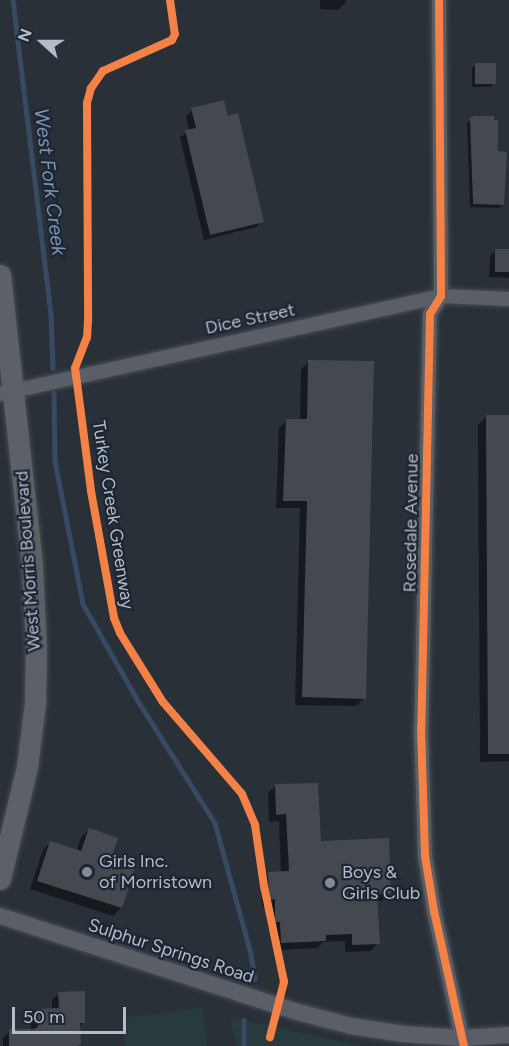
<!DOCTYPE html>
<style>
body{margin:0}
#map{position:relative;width:509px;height:1046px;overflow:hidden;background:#2a3038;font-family:Figtree,sans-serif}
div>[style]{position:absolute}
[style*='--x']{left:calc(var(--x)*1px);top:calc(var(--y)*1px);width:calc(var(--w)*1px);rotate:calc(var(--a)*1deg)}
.green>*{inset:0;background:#273a3e}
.shadow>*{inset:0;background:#0007}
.stream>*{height:4.5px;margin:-2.25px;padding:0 2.25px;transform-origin:2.25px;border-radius:2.25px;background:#384963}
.building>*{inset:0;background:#444950}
.roads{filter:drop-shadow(0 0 2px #484c53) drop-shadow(0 0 2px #484c53)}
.minor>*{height:14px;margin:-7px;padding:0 7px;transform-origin:7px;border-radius:7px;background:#5a5e66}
.tertiary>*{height:16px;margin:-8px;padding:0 8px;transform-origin:8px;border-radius:8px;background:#5a5e66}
.primary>*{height:21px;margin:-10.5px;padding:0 10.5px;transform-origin:10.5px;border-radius:10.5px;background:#5c6168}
.cycleway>*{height:8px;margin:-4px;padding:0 4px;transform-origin:4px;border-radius:4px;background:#f48246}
.dots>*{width:16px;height:16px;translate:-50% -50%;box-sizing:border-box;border:3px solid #1d2633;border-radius:50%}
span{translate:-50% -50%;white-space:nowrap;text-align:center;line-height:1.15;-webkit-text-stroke:4.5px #1d2633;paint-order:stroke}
.street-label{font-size:18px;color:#b4bcc9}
.poi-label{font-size:18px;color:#b4bcc9}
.left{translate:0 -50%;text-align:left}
.water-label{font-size:20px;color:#7c92b1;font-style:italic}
.north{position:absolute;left:12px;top:12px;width:60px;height:60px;-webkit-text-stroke:4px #1d2633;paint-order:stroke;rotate:291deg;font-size:16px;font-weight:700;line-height:24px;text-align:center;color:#b4bcc9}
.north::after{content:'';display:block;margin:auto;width:21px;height:27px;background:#b4bcc9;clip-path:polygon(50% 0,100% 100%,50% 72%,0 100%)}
.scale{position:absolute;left:12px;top:1007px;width:114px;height:27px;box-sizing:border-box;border:3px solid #b4bcc9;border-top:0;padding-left:8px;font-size:18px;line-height:21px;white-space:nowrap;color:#b4bcc9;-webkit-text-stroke:4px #1d2633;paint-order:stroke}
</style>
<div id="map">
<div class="green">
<i style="clip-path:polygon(203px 1008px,207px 1046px,125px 1046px,122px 1018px)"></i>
<i style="clip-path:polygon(230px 1017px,260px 1024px,362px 1046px,237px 1046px)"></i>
</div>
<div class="shadow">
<i style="clip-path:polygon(320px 0,346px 0,346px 2px,338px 10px,320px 9px)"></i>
<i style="clip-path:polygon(476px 64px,494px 83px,490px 87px,472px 87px,472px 68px)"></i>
<i style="clip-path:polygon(192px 110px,262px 221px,256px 227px,204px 240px,180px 137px,189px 131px,186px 116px)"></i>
<i style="clip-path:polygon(471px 120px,496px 152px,503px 205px,499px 208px,470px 207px,467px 123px)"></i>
<i style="clip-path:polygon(496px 250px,509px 251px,509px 278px,489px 277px,490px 256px)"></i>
<i style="clip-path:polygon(309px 362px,364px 698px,356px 706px,295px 705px,300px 508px,276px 508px,279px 428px,287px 421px,300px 421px,301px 369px)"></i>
<i style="clip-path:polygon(486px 417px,509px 417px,509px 761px,480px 762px,478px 425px)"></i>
<i style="clip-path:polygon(276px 785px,320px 843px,390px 893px,382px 901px,376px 901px,378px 943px,370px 951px,345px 952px,345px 941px,323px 942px,317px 948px,274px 950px,273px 929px,268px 929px,268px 906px,262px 907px,261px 881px,269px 874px,281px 873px,279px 821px,269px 822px,268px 793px)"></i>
<i style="clip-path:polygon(89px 830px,110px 857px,134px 865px,121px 908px,113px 916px,30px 889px,43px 850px,51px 842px,77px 851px,81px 837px)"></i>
<i style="clip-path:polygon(59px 993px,84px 1022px,79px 1027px,76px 1046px,3px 1046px,3px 1038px,10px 1031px,31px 1030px,31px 1017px,38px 1010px,52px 1010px,52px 1000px)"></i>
</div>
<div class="stream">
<i style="--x:13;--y:0;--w:315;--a:83.1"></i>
<i style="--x:51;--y:313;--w:55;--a:87.9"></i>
<i style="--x:54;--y:393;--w:68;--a:89.2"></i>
<i style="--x:55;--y:461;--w:146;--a:78.9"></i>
<i style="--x:83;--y:604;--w:112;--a:60.4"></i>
<i style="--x:138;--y:701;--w:144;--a:57.7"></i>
<i style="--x:215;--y:823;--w:136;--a:74.6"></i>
<i style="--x:251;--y:954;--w:25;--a:81"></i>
<i style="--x:244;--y:1020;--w:26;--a:90"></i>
</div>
<div class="building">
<i style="clip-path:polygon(475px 63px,496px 63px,496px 84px,475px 84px)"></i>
<i style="clip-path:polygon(224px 100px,228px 116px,238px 113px,264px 222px,210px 235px,185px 130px,196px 128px,191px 108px)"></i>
<i style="clip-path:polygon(474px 116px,494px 116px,494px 120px,498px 120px,498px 151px,507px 152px,504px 205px,473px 204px,470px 118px)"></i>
<i style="clip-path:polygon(495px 249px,509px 249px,509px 272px,495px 272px)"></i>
<i style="clip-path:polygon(308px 360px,374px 361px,366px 699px,302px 697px,307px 501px,283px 501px,286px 419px,307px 419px)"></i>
<i style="clip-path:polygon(486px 415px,509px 415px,509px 754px,488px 754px)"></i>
<i style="clip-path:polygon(318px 783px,321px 841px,389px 838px,391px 894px,377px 894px,380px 944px,352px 945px,352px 934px,326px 935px,326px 941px,281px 943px,280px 922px,275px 922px,275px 899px,269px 900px,268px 872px,289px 871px,286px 814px,276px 815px,275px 784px)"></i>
<i style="clip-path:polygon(89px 828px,118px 838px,112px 856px,136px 864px,122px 908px,37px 881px,50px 841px,81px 851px)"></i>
<i style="clip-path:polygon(85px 991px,85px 1023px,80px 1023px,81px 1044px,77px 1046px,9px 1046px,9px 1029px,35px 1029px,38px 1026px,37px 1009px,59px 1008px,58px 992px)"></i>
</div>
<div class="roads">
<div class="minor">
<i style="--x:439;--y:0;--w:296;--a:89.6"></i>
<i style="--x:441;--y:296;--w:21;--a:121"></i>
<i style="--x:430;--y:314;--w:414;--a:91.2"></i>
<i style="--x:421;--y:728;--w:128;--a:88.2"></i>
<i style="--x:425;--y:856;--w:56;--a:80.7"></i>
<i style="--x:434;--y:911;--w:138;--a:77.5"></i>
<i style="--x:0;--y:394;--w:452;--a:-12.5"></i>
<i style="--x:441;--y:296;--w:68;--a:2.5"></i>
</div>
<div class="tertiary">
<i style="--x:0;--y:916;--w:309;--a:17.9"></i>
<i style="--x:294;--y:1011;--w:59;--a:14.7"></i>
<i style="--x:351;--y:1026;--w:53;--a:8.7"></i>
<i style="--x:403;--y:1034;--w:59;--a:3.9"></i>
<i style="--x:462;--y:1038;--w:47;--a:-3.7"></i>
</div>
<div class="primary">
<i style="--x:0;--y:275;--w:294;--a:83.7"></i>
<i style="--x:32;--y:567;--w:82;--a:87.2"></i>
<i style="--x:36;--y:649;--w:54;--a:91.1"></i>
<i style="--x:35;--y:703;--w:64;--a:97.1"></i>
<i style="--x:27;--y:767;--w:115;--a:103.6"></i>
</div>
</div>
<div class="cycleway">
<i style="--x:170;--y:0;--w:34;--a:82"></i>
<i style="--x:175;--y:34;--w:7;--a:117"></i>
<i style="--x:172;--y:40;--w:76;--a:155.8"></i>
<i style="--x:103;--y:71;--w:21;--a:125"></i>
<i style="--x:91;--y:88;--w:16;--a:105"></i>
<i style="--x:87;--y:103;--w:217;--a:89.7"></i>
<i style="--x:88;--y:320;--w:17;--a:93"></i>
<i style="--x:87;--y:337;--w:33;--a:111"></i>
<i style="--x:75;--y:368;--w:7;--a:82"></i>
<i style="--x:76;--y:375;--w:117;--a:82.6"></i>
<i style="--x:91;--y:491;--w:129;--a:79.7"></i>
<i style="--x:114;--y:618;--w:16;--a:68"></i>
<i style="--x:120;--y:633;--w:81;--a:58.1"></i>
<i style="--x:163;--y:702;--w:121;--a:49.3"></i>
<i style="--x:242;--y:794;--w:34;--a:67"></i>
<i style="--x:255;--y:825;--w:62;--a:81.6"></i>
<i style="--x:264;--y:886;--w:98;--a:78.2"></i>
<i style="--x:284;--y:982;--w:57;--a:104.3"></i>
<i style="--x:439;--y:0;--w:296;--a:89.6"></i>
<i style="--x:441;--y:296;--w:21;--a:121"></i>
<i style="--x:430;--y:314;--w:414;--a:91.2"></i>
<i style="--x:421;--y:728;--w:128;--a:88.2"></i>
<i style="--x:425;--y:856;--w:56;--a:80.7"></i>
<i style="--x:434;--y:911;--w:138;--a:77.5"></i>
</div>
<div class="dots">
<i style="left:87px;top:872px;background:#848b96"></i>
<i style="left:330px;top:883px;background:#848b96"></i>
</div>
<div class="street-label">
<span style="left:250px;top:319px;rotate:-12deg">Dice Street</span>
<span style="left:113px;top:515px;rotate:81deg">Turkey Creek Greenway</span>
<span style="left:411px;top:523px;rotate:-89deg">Rosedale Avenue</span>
<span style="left:28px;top:561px;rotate:-94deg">West Morris Boulevard</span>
<span style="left:171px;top:951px;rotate:18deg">Sulphur Springs Road</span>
</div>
<div class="poi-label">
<span class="left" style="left:99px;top:872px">Girls Inc.<br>of Morristown</span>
<span class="left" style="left:342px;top:883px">Boys &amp;<br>Girls Club</span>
</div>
<div class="water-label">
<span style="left:50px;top:182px;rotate:83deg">West Fork Creek</span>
</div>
<div class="north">N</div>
<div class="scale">50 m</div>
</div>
